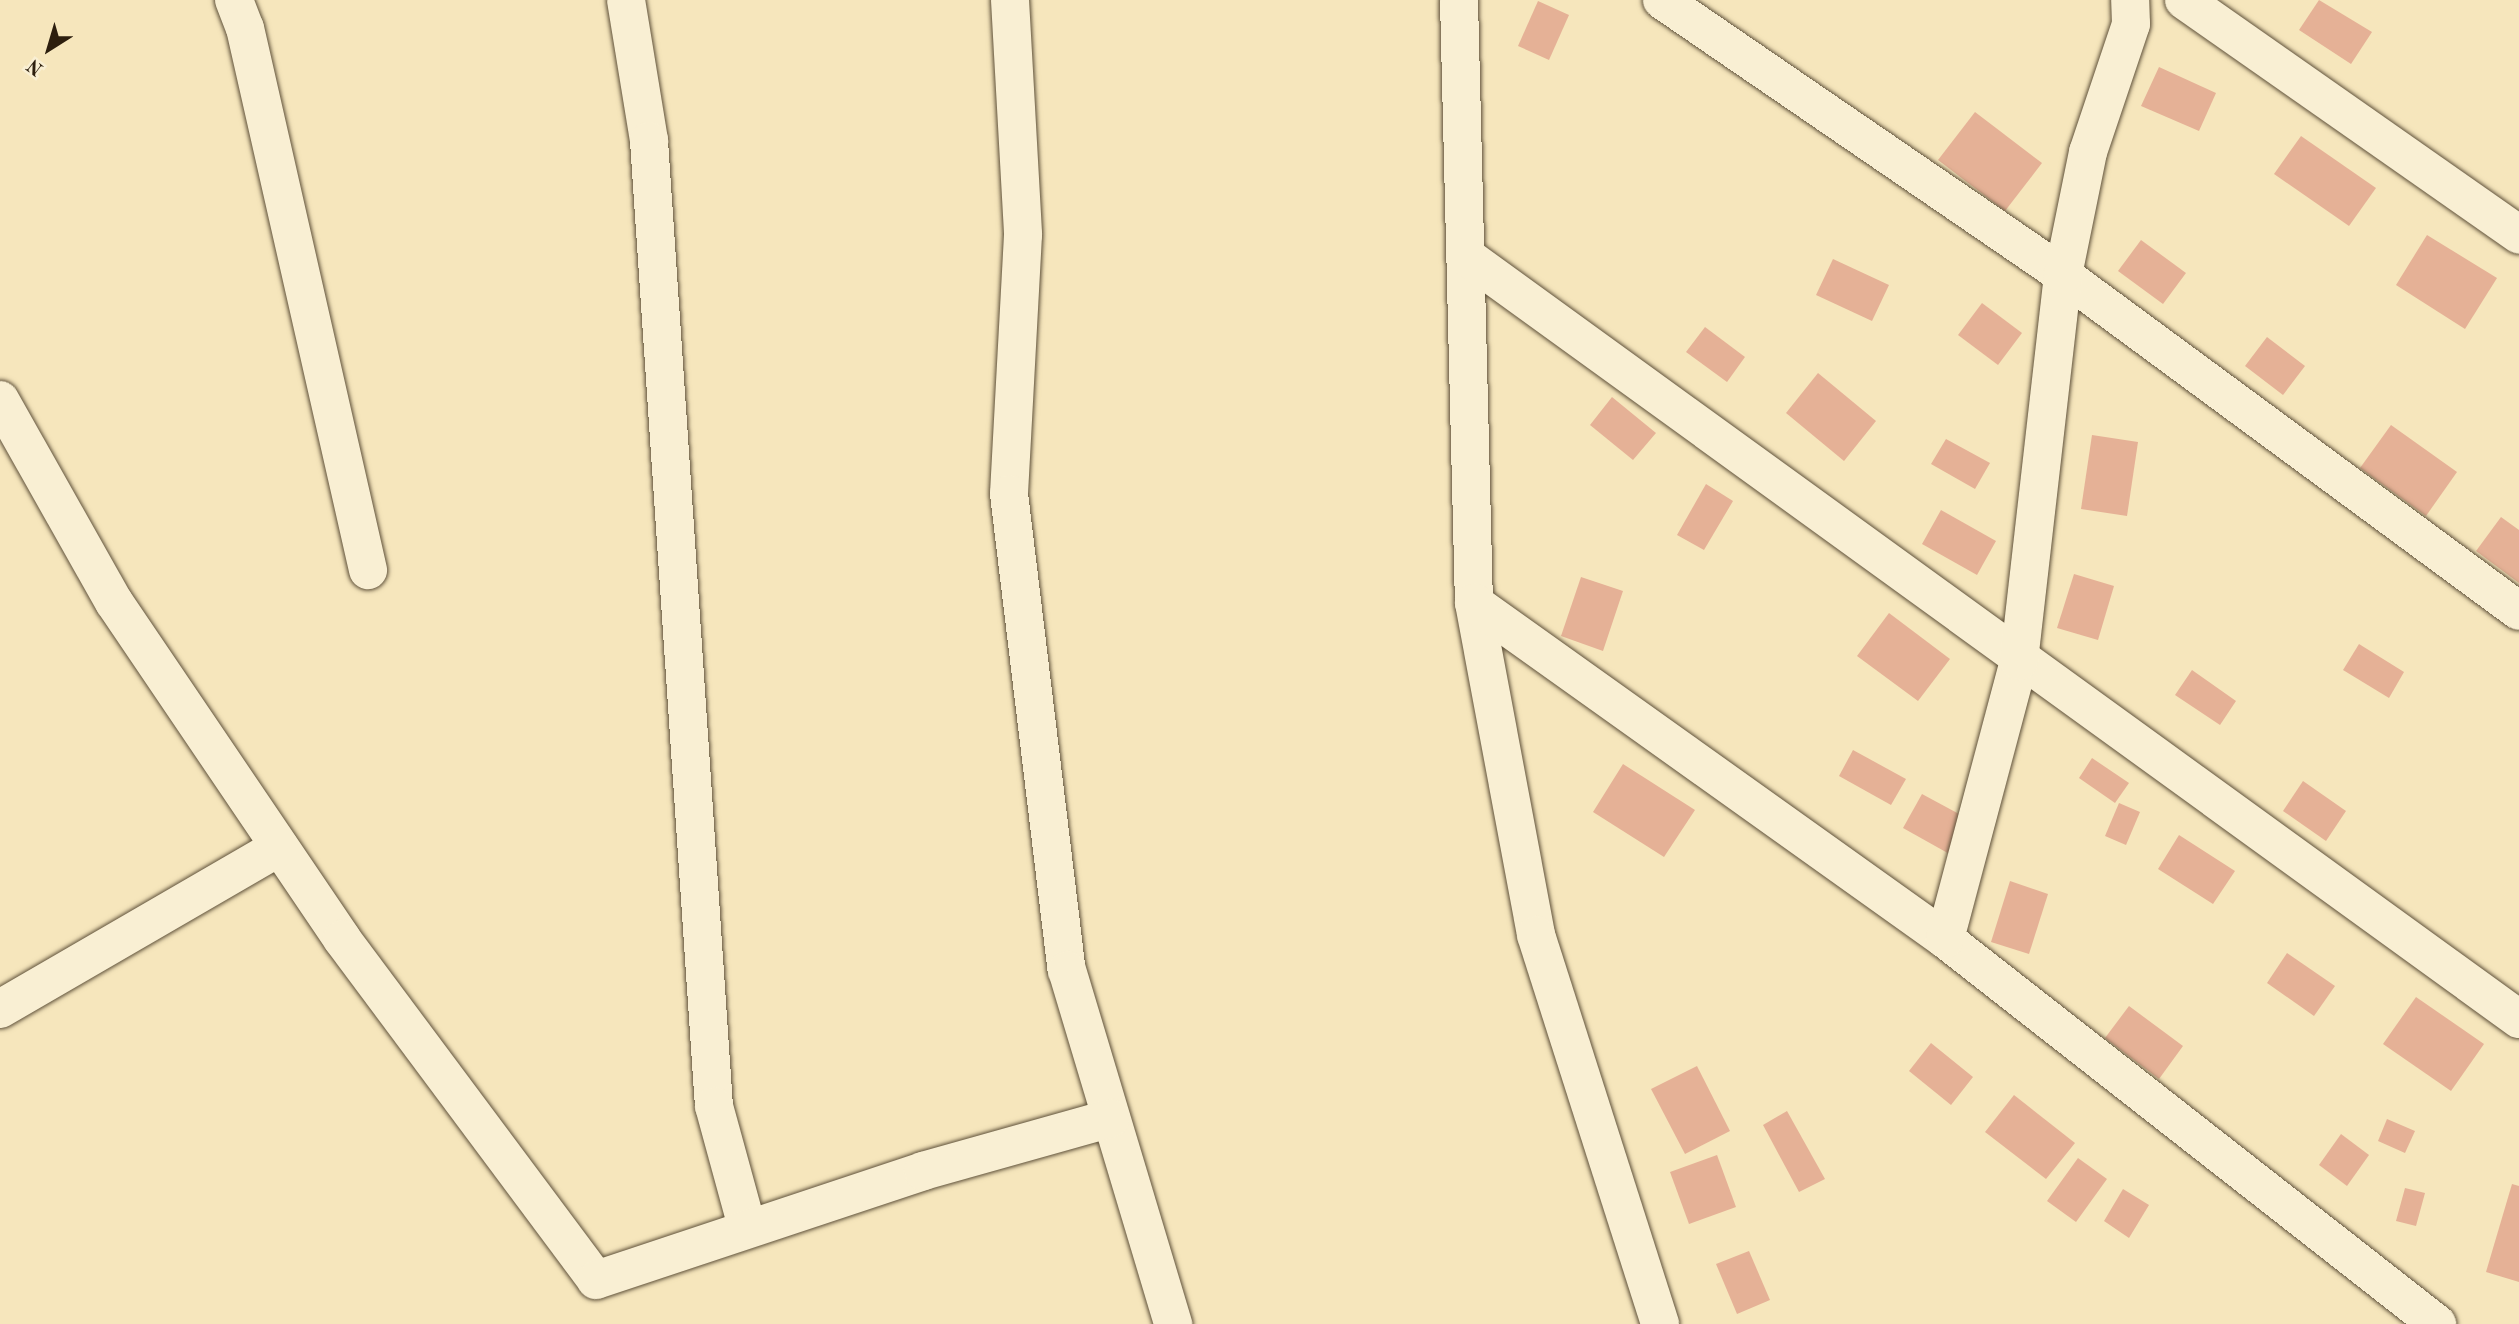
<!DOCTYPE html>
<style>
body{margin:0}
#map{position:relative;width:2519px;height:1324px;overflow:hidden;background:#f6e6bc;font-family:"Old Standard TT",serif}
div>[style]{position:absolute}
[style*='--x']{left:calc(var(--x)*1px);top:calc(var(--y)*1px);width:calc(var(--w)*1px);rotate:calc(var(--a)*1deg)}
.building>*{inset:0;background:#e5b196}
.roads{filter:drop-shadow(0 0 2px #5f513a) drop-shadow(0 0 2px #5f513a)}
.minor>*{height:38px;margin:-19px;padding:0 19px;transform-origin:19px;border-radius:19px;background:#f9efd3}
span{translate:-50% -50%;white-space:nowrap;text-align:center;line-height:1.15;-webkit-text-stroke:5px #f9efd3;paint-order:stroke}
.north{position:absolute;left:14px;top:14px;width:70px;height:70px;-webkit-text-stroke:5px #f9efd3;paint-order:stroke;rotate:217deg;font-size:19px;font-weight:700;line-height:28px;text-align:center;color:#2d1f0e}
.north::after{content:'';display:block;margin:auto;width:24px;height:32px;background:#2d1f0e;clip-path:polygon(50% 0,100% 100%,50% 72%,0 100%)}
</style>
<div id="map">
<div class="building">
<i style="clip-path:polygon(2319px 0,2372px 32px,2351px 64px,2299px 30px)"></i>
<i style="clip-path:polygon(1538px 1px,1569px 15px,1549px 60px,1518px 46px)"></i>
<i style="clip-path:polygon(2159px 67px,2216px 93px,2199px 131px,2141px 106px)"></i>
<i style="clip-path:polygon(1975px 112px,2042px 163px,2005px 211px,1938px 160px)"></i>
<i style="clip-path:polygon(2301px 136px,2376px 188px,2349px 226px,2274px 174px)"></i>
<i style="clip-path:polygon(2427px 235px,2497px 278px,2465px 329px,2396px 285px)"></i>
<i style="clip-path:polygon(2141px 240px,2186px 273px,2163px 304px,2118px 271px)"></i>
<i style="clip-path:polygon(1833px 259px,1889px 285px,1872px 321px,1816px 295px)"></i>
<i style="clip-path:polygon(1982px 303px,2022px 333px,1998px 365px,1958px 335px)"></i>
<i style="clip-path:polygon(1705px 327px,1745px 357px,1727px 382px,1686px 352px)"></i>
<i style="clip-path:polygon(2267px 337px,2305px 366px,2283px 395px,2245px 366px)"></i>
<i style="clip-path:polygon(1818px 373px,1876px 421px,1844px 461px,1786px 413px)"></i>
<i style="clip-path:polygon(1612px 397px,1656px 433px,1633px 460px,1590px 425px)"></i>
<i style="clip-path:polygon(2391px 425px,2457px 472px,2426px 516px,2360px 468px)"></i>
<i style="clip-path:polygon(2092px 435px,2138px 442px,2127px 516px,2081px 509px)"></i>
<i style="clip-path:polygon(1946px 439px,1990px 463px,1975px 489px,1931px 464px)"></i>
<i style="clip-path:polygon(1706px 484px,1733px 501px,1704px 550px,1677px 535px)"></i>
<i style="clip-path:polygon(1941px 510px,1996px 541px,1977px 575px,1922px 544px)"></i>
<i style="clip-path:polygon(2501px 517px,2519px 530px,2519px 583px,2476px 551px)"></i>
<i style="clip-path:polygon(2074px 574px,2114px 586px,2098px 640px,2057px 628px)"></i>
<i style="clip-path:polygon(1581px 577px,1623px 591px,1603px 651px,1561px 636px)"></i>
<i style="clip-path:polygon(1889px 613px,1950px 659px,1918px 701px,1857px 656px)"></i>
<i style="clip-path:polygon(2359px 644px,2404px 672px,2389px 698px,2343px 670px)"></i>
<i style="clip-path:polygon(2192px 670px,2236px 701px,2220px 725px,2175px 695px)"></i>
<i style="clip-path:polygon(1853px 750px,1906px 779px,1891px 805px,1839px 776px)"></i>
<i style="clip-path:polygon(2092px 758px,2129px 783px,2115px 803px,2079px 778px)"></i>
<i style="clip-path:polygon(1623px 764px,1695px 810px,1664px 857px,1593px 812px)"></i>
<i style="clip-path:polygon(2303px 781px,2346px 811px,2326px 841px,2283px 811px)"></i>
<i style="clip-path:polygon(1922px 794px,1972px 821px,1953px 856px,1903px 828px)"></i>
<i style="clip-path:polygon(2119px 803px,2140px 812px,2126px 845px,2105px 836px)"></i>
<i style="clip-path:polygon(2179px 835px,2235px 871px,2213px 904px,2158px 869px)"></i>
<i style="clip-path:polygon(2010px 881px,2048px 894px,2029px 954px,1991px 942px)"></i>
<i style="clip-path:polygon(2287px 953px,2335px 986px,2314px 1016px,2267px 983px)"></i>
<i style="clip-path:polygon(2416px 997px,2484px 1044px,2451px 1091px,2383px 1044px)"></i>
<i style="clip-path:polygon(2129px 1006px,2183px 1046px,2159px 1079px,2105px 1038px)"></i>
<i style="clip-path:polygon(1931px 1043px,1973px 1077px,1951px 1105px,1909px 1071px)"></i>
<i style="clip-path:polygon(1697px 1066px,1730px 1131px,1685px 1154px,1651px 1089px)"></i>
<i style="clip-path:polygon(2014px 1095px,2075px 1143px,2046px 1179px,1985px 1132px)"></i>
<i style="clip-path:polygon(1787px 1111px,1825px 1179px,1799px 1192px,1763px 1125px)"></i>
<i style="clip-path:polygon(2387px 1119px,2415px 1131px,2405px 1153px,2378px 1141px)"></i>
<i style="clip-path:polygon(2341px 1134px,2369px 1155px,2347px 1186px,2319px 1165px)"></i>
<i style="clip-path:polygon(1717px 1155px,1736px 1207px,1689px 1224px,1670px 1172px)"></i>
<i style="clip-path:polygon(2078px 1158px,2107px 1179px,2076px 1222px,2047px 1201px)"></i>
<i style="clip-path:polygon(2512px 1184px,2519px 1186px,2519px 1282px,2486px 1272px)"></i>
<i style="clip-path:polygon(2405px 1188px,2425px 1193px,2416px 1226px,2396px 1221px)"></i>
<i style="clip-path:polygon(2123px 1189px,2149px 1205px,2129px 1238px,2104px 1221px)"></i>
<i style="clip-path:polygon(1749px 1251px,1770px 1300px,1737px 1314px,1716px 1264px)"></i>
</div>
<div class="roads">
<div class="minor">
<i style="--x:234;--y:0;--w:30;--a:69"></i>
<i style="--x:245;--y:28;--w:556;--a:77.21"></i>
<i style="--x:626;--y:0;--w:143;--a:80.7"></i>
<i style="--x:649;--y:141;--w:967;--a:86.15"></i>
<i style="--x:714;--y:1106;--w:125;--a:74.7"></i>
<i style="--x:1010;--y:0;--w:235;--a:86.8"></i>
<i style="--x:1023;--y:235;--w:259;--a:93.1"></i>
<i style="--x:1009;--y:494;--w:480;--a:83.1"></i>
<i style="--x:1067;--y:970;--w:370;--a:73.3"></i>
<i style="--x:1459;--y:0;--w:603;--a:88.58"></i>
<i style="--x:1474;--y:603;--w:338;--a:79.4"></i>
<i style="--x:1536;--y:935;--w:408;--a:72.3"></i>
<i style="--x:1662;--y:0;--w:486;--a:34.4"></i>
<i style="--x:2063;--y:275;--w:566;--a:36.38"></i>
<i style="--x:2184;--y:0;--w:409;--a:35"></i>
<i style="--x:1467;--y:257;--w:1299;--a:35.92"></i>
<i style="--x:0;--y:400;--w:232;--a:60.6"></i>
<i style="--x:114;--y:602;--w:407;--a:55.9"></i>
<i style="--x:342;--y:939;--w:425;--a:53.3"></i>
<i style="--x:596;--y:1280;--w:345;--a:-18.4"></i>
<i style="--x:923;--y:1171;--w:195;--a:-15.7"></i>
<i style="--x:1474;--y:603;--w:579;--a:35.5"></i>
<i style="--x:1945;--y:939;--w:625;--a:38.04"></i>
<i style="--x:1945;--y:939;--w:288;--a:-75.1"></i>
<i style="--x:2019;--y:661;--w:388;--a:-83.5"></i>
<i style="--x:2063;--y:275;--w:126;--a:-78.5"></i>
<i style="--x:2088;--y:152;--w:135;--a:-71.4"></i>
<i style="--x:2131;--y:24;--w:24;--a:-92"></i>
<i style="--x:0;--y:1009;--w:323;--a:-30.1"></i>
</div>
</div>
<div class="north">N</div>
</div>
